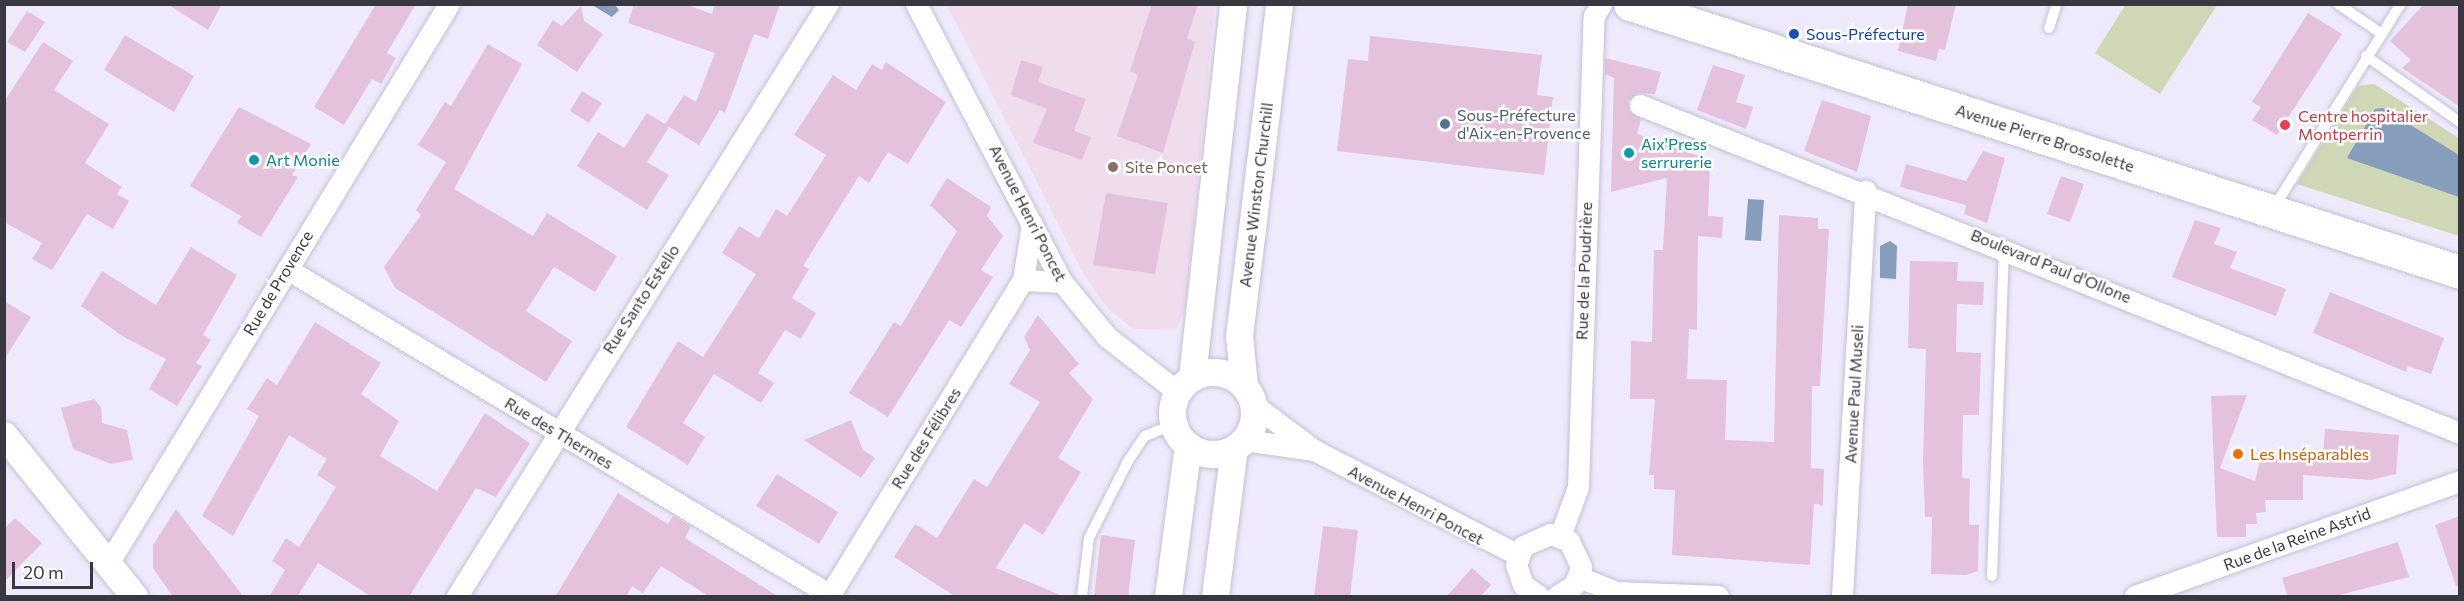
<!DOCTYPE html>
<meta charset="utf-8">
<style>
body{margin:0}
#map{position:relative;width:2464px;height:601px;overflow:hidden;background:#eeeafc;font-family:Commissioner,sans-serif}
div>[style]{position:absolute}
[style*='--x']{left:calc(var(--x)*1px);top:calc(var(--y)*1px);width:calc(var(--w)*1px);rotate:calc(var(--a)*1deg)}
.education>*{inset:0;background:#efddee}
.green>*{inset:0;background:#cfd7b7}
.water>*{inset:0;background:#869ebc}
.building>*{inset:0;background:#e5c2dc}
.roads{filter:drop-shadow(0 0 2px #c4bfd4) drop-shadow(0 0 2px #c4bfd4)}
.service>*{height:10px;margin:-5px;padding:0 5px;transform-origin:5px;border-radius:5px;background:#fff}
.minor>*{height:21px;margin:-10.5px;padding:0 10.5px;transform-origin:10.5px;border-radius:10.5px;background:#fff}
.tertiary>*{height:27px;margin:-13.5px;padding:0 13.5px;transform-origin:13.5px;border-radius:13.5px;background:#fff}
.tertiary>.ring{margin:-13.5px;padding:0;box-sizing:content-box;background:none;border:27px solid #fff;border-radius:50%}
.primary>*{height:33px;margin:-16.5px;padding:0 16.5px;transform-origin:16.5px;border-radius:16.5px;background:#fff}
.dots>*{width:16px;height:16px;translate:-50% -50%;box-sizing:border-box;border:3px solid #fff;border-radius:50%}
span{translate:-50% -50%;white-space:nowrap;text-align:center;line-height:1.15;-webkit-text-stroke:5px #fff;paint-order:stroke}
.transit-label{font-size:16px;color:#164399}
.left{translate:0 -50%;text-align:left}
.service-label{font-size:16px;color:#4e5e75}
.health-label{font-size:16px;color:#be3a42}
.street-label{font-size:16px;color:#393840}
.culture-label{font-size:16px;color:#0d838f}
.education-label{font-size:16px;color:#785e54}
.food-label{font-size:16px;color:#c56008}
.frame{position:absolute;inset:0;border:6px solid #393840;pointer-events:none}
.scale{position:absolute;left:12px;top:562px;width:81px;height:27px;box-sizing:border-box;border:3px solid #393840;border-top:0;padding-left:8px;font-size:18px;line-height:21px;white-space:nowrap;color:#393840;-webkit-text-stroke:4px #fff;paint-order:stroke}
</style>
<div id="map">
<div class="education">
<i style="clip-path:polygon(947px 5px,1215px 5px,1185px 310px,1176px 330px,1133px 329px,1108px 309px,1084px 275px)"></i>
</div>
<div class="green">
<i style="clip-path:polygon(2126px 4px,2217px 5px,2160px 94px,2095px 53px)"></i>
<i style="clip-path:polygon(2374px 84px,2459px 138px,2459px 236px,2297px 184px,2358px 86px)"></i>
</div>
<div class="water">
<i style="clip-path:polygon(592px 5px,615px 5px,619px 10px,612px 17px)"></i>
<i style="clip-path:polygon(2383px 108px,2459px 155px,2459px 197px,2347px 158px,2375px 109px)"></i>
<i style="clip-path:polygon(1748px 199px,1764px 200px,1761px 241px,1745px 240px)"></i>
<i style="clip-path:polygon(1890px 241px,1897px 246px,1896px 279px,1880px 278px,1880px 246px)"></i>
</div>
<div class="building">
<i style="clip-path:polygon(167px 4px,222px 4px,208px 30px)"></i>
<i style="clip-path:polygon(376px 4px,416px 4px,387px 53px,396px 58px,381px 84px,372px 79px,344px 125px,314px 107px)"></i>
<i style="clip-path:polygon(634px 4px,685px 4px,712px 14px,715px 4px,780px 4px,768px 39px,754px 34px,725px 113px,720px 110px,699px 145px,669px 127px,647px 162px,669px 175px,647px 210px,577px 166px,598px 132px,624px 148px,647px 113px,665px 124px,684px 95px,696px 102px,715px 53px,628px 23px)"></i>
<i style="clip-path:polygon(1152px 4px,1198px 4px,1187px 38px,1195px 42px,1163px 153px,1117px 136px,1138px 75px,1130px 71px)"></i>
<i style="clip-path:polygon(1908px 4px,1956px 4px,1945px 50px,1939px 49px,1936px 61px,1898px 51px)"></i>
<i style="clip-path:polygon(2424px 4px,2460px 4px,2460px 107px,2402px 68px,2411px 60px,2390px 41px)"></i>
<i style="clip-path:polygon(581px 6px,584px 21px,603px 34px,577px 72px,537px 45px,553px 20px,562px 26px)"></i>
<i style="clip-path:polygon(27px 11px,45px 22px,25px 52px,7px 42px)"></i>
<i style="clip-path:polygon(2308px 13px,2342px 34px,2277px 135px,2252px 120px,2261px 107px,2252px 102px)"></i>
<i style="clip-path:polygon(125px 35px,194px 76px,174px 112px,104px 70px)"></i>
<i style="clip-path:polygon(1370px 36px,1542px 55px,1537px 95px,1553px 97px,1544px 175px,1337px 151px,1348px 59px,1368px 61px)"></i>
<i style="clip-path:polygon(43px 42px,73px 61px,54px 90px,109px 124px,85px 163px,122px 187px,117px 194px,129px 201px,113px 229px,87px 214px,52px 270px,32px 259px,42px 243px,4px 222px,4px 102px)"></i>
<i style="clip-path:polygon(488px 44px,522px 64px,454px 189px,533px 236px,547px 213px,617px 256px,595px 292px,554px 267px,526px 311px,572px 341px,546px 382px,395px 288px,384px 267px,421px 215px,416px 210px,446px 162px,418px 145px,445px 102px,451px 106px)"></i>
<i style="clip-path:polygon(1605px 58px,1661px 72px,1655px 94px,1638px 93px,1628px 101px,1630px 112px,1641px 119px,1637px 134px,1710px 160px,1708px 216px,1723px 217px,1722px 238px,1698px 236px,1697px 330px,1689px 329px,1687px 379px,1727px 380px,1725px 440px,1774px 442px,1779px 215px,1818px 218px,1818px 229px,1829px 229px,1820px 386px,1812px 386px,1811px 468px,1824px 469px,1823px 505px,1814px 504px,1810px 565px,1672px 555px,1675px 490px,1654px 489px,1654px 475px,1649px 475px,1655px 399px,1630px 399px,1631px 341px,1652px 342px,1654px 250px,1663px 250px,1667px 178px,1611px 192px,1614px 78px,1605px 74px)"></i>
<i style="clip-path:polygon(1021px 60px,1043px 67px,1038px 82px,1086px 99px,1074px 131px,1091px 137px,1082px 160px,1033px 143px,1047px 109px,1011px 95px)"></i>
<i style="clip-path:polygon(886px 62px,946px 102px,908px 164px,888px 152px,869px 183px,859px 176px,803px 266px,809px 269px,792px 298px,816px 313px,801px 339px,785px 330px,758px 373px,774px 383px,761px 403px,714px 374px,683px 423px,705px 437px,688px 465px,626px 427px,678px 341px,703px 357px,756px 274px,722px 253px,739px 226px,759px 238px,776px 209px,787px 216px,826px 155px,794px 135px,833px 75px,856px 90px,872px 64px,882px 70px)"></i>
<i style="clip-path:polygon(1713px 65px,1745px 75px,1736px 102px,1753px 107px,1746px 129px,1697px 110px)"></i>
<i style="clip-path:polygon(582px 91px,602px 103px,589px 123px,570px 111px)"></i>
<i style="clip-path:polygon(1822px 100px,1871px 116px,1857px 172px,1804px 151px)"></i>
<i style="clip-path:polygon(239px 107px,311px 144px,292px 175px,298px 177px,261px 237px,237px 223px,241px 216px,190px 186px)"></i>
<i style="clip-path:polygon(1983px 151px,2005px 158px,1987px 223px,1964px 214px,1966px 205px,1900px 187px,1906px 164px,1966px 181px)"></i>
<i style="clip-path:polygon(2061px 176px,2084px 184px,2070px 222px,2047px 214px)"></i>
<i style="clip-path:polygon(947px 178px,991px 207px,987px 216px,1003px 236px,981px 270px,993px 277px,961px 327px,949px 320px,888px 417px,849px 393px,894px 322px,901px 326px,957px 231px,930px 205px)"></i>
<i style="clip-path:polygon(1106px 193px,1168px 203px,1155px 274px,1093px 265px)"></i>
<i style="clip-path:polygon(2195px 220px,2221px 228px,2214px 244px,2237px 252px,2230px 268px,2286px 289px,2276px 316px,2172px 277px)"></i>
<i style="clip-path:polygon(191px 247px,237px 275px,203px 335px,211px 340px,196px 363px,202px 366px,177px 406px,149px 389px,166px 359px,122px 336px,81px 306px,102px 271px,156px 305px)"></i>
<i style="clip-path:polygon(1910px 261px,1958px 262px,1957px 281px,1984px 282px,1983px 305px,1957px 304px,1956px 352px,1981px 353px,1979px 415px,1963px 415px,1962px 478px,1970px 479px,1969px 525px,1979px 525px,1978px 571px,1966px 575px,1931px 574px,1932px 517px,1925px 517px,1923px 461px,1926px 349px,1908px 348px)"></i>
<i style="clip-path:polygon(2330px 292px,2444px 338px,2431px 374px,2408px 366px,2406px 372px,2313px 333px)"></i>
<i style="clip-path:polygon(4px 301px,31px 317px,4px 360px)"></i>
<i style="clip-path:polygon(1038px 315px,1079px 364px,1069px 373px,1093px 399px,1058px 458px,1081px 472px,1043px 535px,1024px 523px,996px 568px,1065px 597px,956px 597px,894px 557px,915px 524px,937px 538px,974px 479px,987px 487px,1040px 402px,1009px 384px,1030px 350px,1024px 337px)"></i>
<i style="clip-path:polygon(315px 322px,381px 363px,361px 394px,399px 421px,380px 456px,437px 491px,485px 413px,530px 443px,496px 497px,476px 488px,409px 597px,372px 597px,318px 563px,297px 597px,269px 597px,285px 570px,272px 561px,286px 538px,299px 547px,336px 487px,317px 475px,327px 459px,289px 435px,233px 536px,202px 516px,259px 416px,247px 409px,267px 378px,277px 385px)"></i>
<i style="clip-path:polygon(2247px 395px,2220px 468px,2255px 481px,2261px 456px,2323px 455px,2325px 429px,2399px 435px,2396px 474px,2371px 480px,2303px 475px,2303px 500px,2265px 500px,2266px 512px,2256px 513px,2257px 524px,2246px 524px,2246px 537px,2217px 537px,2211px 396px)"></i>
<i style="clip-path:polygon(94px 399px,101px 407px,102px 423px,127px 430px,133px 460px,111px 464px,73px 449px,61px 408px)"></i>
<i style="clip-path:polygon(851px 420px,863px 450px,875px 458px,861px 478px,804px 440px)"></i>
<i style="clip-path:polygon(777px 474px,838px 512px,819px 544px,756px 506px)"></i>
<i style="clip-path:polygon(618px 493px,668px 524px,673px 516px,691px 526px,685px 538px,779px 597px,710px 597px,661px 566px,643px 593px,632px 586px,626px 597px,555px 597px)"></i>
<i style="clip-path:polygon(176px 509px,244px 597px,173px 597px,153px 568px,153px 545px)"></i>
<i style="clip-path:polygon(2460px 516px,2460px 586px,2456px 586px,2435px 525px)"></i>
<i style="clip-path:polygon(15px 518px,42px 543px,4px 582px,4px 529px)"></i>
<i style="clip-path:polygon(1323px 526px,1358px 530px,1350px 597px,1314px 597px)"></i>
<i style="clip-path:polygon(1101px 535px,1135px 540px,1128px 597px,1094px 597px)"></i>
<i style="clip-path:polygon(2398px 542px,2409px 577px,2332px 597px,2288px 597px,2282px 578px)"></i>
<i style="clip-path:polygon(1472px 568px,1491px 585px,1480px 597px,1446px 597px)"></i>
</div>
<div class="roads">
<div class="service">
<i style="--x:2338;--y:4;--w:53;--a:34.3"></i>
<i style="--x:2382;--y:34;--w:36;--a:-58"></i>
<i style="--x:2049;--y:28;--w:25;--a:-72"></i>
<i style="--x:2366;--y:56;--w:115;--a:35.1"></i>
<i style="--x:2273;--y:209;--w:206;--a:-58.1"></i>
<i style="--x:1992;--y:576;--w:326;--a:-87.9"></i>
<i style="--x:1082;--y:596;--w:58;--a:-83.1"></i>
<i style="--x:1089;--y:538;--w:86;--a:-63.1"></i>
<i style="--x:1128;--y:461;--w:30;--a:-56"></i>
<i style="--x:1145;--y:436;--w:31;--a:-22"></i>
</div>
<div class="minor">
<i style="--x:916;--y:4;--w:314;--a:62.3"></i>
<i style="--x:1062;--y:282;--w:71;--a:50.7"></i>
<i style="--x:1107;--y:337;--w:90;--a:37.8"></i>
<i style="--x:1640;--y:105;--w:883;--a:21.8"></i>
<i style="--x:287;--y:269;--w:636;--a:30.96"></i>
<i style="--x:1023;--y:280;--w:57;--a:-80.9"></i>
<i style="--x:1254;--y:405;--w:75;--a:36.9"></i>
<i style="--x:1314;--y:450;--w:229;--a:27.2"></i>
<i style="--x:1244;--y:440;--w:71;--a:8.1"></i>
<i style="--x:1560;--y:536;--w:52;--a:-69.8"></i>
<i style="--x:1578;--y:487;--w:471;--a:-88.1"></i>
<i style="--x:1594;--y:16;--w:14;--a:-60"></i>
<i style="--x:109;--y:562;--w:653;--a:-58.65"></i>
<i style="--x:1579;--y:577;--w:40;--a:22"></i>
<i style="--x:1616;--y:592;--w:102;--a:2.2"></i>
<i style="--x:457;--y:596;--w:699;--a:-57.93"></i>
<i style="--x:829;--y:596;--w:371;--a:-58.5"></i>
<i style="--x:1023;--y:280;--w:39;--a:3"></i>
<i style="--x:1539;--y:596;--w:19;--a:-145"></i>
<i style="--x:1523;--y:585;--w:21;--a:-109"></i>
<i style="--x:1516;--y:565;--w:20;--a:-70"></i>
<i style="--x:1523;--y:546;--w:30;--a:-24"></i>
<i style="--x:1550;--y:534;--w:20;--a:20"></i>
<i style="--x:1569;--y:541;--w:29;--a:65"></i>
<i style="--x:1581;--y:567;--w:19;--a:111"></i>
<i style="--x:1574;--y:585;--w:20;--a:147"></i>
<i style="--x:1842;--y:596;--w:406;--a:-86.7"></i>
<i style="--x:2135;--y:596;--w:345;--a:-19.5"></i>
</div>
<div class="tertiary">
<i class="ring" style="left:1172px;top:372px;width:55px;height:55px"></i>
<i style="--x:1192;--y:377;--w:375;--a:-83.7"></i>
<i style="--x:1244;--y:385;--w:49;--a:-95.8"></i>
<i style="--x:1239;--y:336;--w:334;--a:-83.1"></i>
<i style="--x:4;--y:435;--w:207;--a:51.1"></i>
<i style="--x:1168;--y:596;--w:152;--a:-82.5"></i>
<i style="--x:1215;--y:596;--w:149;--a:-82.7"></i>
</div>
<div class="primary">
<i style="--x:1630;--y:4;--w:872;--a:17.89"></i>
</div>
</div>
<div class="dots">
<i style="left:1794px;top:34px;background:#1a4fb4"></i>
<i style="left:1445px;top:124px;background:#5c6f8a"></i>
<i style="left:2285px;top:125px;background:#e0444e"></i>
<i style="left:1629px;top:153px;background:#0f9aa8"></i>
<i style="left:254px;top:160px;background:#0f9aa8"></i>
<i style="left:1113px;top:167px;background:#8d6e63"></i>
<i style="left:2238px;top:454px;background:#e8710a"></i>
</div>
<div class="transit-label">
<span class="left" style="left:1806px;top:34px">Sous-Préfecture</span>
</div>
<div class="service-label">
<span class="left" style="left:1457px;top:124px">Sous-Préfecture<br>d'Aix-en-Provence</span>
</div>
<div class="health-label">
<span class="left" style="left:2298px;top:125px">Centre hospitalier<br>Montperrin</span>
</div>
<div class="street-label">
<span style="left:2045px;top:138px;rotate:18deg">Avenue Pierre Brossolette</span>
<span style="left:1256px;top:195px;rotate:-83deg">Avenue Winston Churchill</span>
<span style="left:1028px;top:213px;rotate:63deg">Avenue Henri Poncet</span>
<span style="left:2051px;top:266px;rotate:22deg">Boulevard Paul d'Ollone</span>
<span style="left:1584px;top:271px;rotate:-88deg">Rue de la Poudrière</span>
<span style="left:278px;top:283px;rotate:-59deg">Rue de Provence</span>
<span style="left:641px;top:299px;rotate:-57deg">Rue Santo Estello</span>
<span style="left:1854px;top:394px;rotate:-87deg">Avenue Paul Museli</span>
<span style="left:559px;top:433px;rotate:31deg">Rue des Thermes</span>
<span style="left:926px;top:438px;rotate:-58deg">Rue des Félibres</span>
<span style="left:1416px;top:505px;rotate:28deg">Avenue Henri Poncet</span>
<span style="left:2297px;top:539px;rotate:-20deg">Rue de la Reine Astrid</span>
</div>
<div class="culture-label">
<span class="left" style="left:1641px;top:153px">Aix'Press<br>serrurerie</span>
<span class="left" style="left:266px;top:160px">Art Monie</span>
</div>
<div class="education-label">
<span class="left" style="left:1125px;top:167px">Site Poncet</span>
</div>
<div class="food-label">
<span class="left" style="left:2250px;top:454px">Les Inséparables</span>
</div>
<div class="frame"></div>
<div class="scale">20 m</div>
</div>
